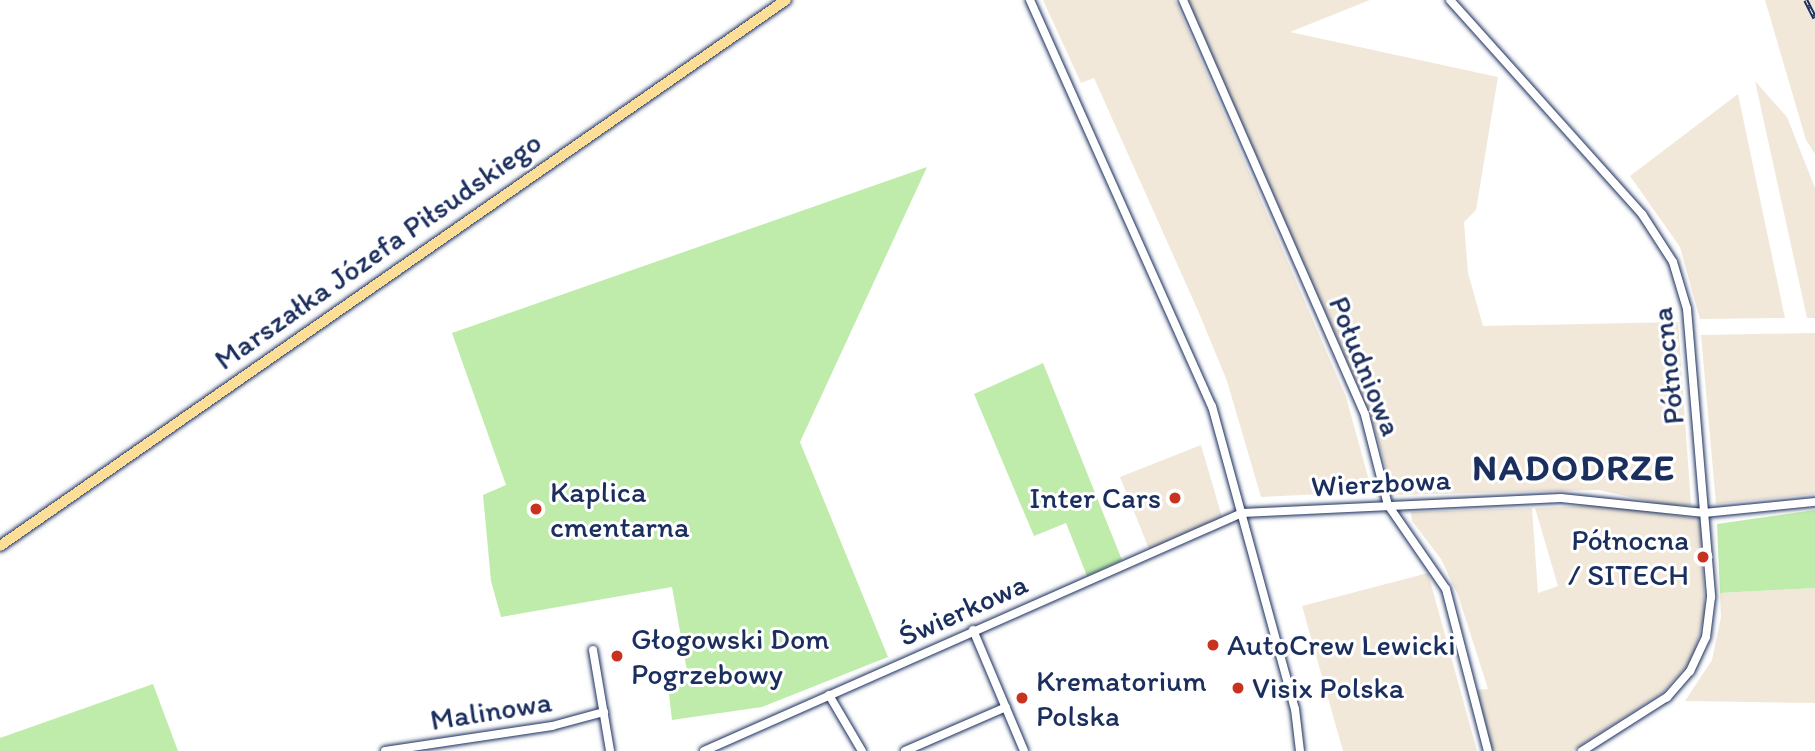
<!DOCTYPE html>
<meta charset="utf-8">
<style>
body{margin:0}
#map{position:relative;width:1815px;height:751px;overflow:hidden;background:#fff;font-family:Itim,sans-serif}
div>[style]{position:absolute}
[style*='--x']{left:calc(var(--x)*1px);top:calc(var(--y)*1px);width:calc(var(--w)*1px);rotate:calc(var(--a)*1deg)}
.built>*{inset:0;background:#f1e8da}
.green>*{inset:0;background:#bfecaa}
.roads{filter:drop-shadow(0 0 2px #1b2f5e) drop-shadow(0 0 2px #1b2f5e)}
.minor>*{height:8px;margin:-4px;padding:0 4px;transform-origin:4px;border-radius:4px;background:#fff}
.major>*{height:10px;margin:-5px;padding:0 5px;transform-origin:5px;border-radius:5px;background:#fcde96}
.rail>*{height:4.5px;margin-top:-2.25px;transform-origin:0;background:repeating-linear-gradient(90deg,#fff 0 5px,#1b2f5e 0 10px);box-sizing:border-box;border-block:2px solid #1b2f5e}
.dots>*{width:19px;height:19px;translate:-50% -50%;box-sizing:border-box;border:4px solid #fff;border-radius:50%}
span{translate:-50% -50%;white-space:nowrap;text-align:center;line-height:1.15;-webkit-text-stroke:6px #fff;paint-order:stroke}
.street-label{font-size:30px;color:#1b2f5e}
.poi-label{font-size:30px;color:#1b2f5e}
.left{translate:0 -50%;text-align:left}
.right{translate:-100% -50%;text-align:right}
.district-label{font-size:37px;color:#1b2f5e;font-weight:700;letter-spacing:2px}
</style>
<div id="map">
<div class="built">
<i style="clip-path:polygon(1043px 0,1175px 0,1346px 397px,1370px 484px,1367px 492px,1261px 497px,1227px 381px,1199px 313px,1094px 78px,1081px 83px)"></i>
<i style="clip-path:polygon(1188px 0,1370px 0,1290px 32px,1498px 77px,1476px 210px,1464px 222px,1468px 273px,1483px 326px,1678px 322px,1691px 505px,1665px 505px,1599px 490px,1393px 495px,1376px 432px,1357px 384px)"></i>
<i style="clip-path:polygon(1765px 0,1815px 0,1815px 154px,1806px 140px)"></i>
<i style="clip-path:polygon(1755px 81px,1787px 117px,1815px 188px,1815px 318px,1807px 318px)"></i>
<i style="clip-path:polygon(1738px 94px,1785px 318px,1700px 319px,1680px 247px,1630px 176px)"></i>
<i style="clip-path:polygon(1815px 333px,1815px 494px,1716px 504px,1701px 335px)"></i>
<i style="clip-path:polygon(1201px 445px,1222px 517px,1149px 549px,1120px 477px)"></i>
<i style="clip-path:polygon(1604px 505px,1701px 519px,1705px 614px,1692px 660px,1662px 693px,1572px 751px,1492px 751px,1477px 690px,1488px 689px,1458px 595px,1441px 559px,1412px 521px,1411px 512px,1532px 508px,1538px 593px,1558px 586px,1535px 508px)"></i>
<i style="clip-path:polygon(1428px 573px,1477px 751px,1343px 751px,1302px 606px)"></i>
<i style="clip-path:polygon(1815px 588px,1815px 703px,1685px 701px,1712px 660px,1721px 617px,1720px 593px)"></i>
</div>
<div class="green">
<i style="clip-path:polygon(927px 167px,800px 442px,888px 657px,762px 707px,672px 720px,668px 686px,689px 682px,672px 587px,501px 617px,491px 581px,483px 495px,506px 485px,452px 333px)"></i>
<i style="clip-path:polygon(1043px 363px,1122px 560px,1087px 576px,1066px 523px,1034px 536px,974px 394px)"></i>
<i style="clip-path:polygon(1815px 510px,1815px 588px,1720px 593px,1717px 524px)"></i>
<i style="clip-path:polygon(153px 684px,178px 751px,0 751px,0 738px)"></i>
</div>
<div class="roads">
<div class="minor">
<i style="--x:1030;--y:0;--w:445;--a:65.9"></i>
<i style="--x:1212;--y:406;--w:314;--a:74.7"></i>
<i style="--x:1295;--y:709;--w:42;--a:83.2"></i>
<i style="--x:1183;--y:0;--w:453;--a:66.3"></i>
<i style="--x:1365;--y:415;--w:93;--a:75.7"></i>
<i style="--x:1388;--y:505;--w:102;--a:55.4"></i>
<i style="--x:1446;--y:589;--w:167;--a:75.5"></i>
<i style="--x:1450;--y:0;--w:288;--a:48.1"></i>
<i style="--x:1642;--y:214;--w:57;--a:57.1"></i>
<i style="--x:1673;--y:262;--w:49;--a:73.4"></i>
<i style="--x:1687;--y:309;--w:289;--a:85.2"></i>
<i style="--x:1711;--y:597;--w:40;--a:97.1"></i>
<i style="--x:1706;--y:637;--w:38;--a:115"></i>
<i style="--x:1690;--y:671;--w:35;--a:131"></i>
<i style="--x:1667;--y:697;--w:101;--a:147.6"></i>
<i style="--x:973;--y:630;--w:131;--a:67.1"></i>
<i style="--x:593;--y:650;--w:102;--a:80.4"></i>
<i style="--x:829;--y:695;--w:65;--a:59.5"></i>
<i style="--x:385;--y:751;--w:169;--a:-8.5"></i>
<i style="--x:552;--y:726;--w:54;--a:-15.1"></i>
<i style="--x:704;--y:751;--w:588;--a:-23.86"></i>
<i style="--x:1242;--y:513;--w:319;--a:-2.7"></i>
<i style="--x:1561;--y:498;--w:144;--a:6"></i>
<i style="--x:1704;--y:513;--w:112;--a:-5.7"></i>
<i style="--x:905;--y:751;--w:110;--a:-23.5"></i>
</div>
<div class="major">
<i style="--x:0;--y:546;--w:957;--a:-34.79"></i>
</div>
</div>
<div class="rail">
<i style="--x:1806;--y:0;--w:20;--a:63"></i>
</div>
<div class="dots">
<i style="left:1175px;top:498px;background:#c8321e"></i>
<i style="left:536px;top:509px;background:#c8321e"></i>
<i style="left:1703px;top:557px;background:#c8321e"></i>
<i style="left:1213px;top:645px;background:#c8321e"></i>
<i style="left:617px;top:656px;background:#c8321e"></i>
<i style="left:1238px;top:688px;background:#c8321e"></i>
<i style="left:1022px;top:698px;background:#c8321e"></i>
</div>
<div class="street-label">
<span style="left:378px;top:251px;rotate:-35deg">Marszałka Józefa Piłsudskiego</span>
<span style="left:1365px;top:366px;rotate:68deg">Południowa</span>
<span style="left:1668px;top:366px;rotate:-96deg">Północna</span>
<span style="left:1381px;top:483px;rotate:-3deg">Wierzbowa</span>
<span style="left:963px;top:610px;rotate:-24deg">Świerkowa</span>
<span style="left:491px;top:711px;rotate:-9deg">Malinowa</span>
</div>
<div class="poi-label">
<span class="left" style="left:550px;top:509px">Kaplica<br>cmentarna</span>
<span class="right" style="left:1161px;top:498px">Inter Cars</span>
<span class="right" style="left:1689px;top:557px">Północna<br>/ SITECH</span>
<span class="left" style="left:631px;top:656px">Głogowski Dom<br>Pogrzebowy</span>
<span class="left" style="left:1227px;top:645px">AutoCrew Lewicki</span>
<span class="left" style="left:1036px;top:698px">Krematorium<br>Polska</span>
<span class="left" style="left:1252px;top:688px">Visix Polska</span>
</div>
<div class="district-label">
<span style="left:1574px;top:467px">NADODRZE</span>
</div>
</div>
